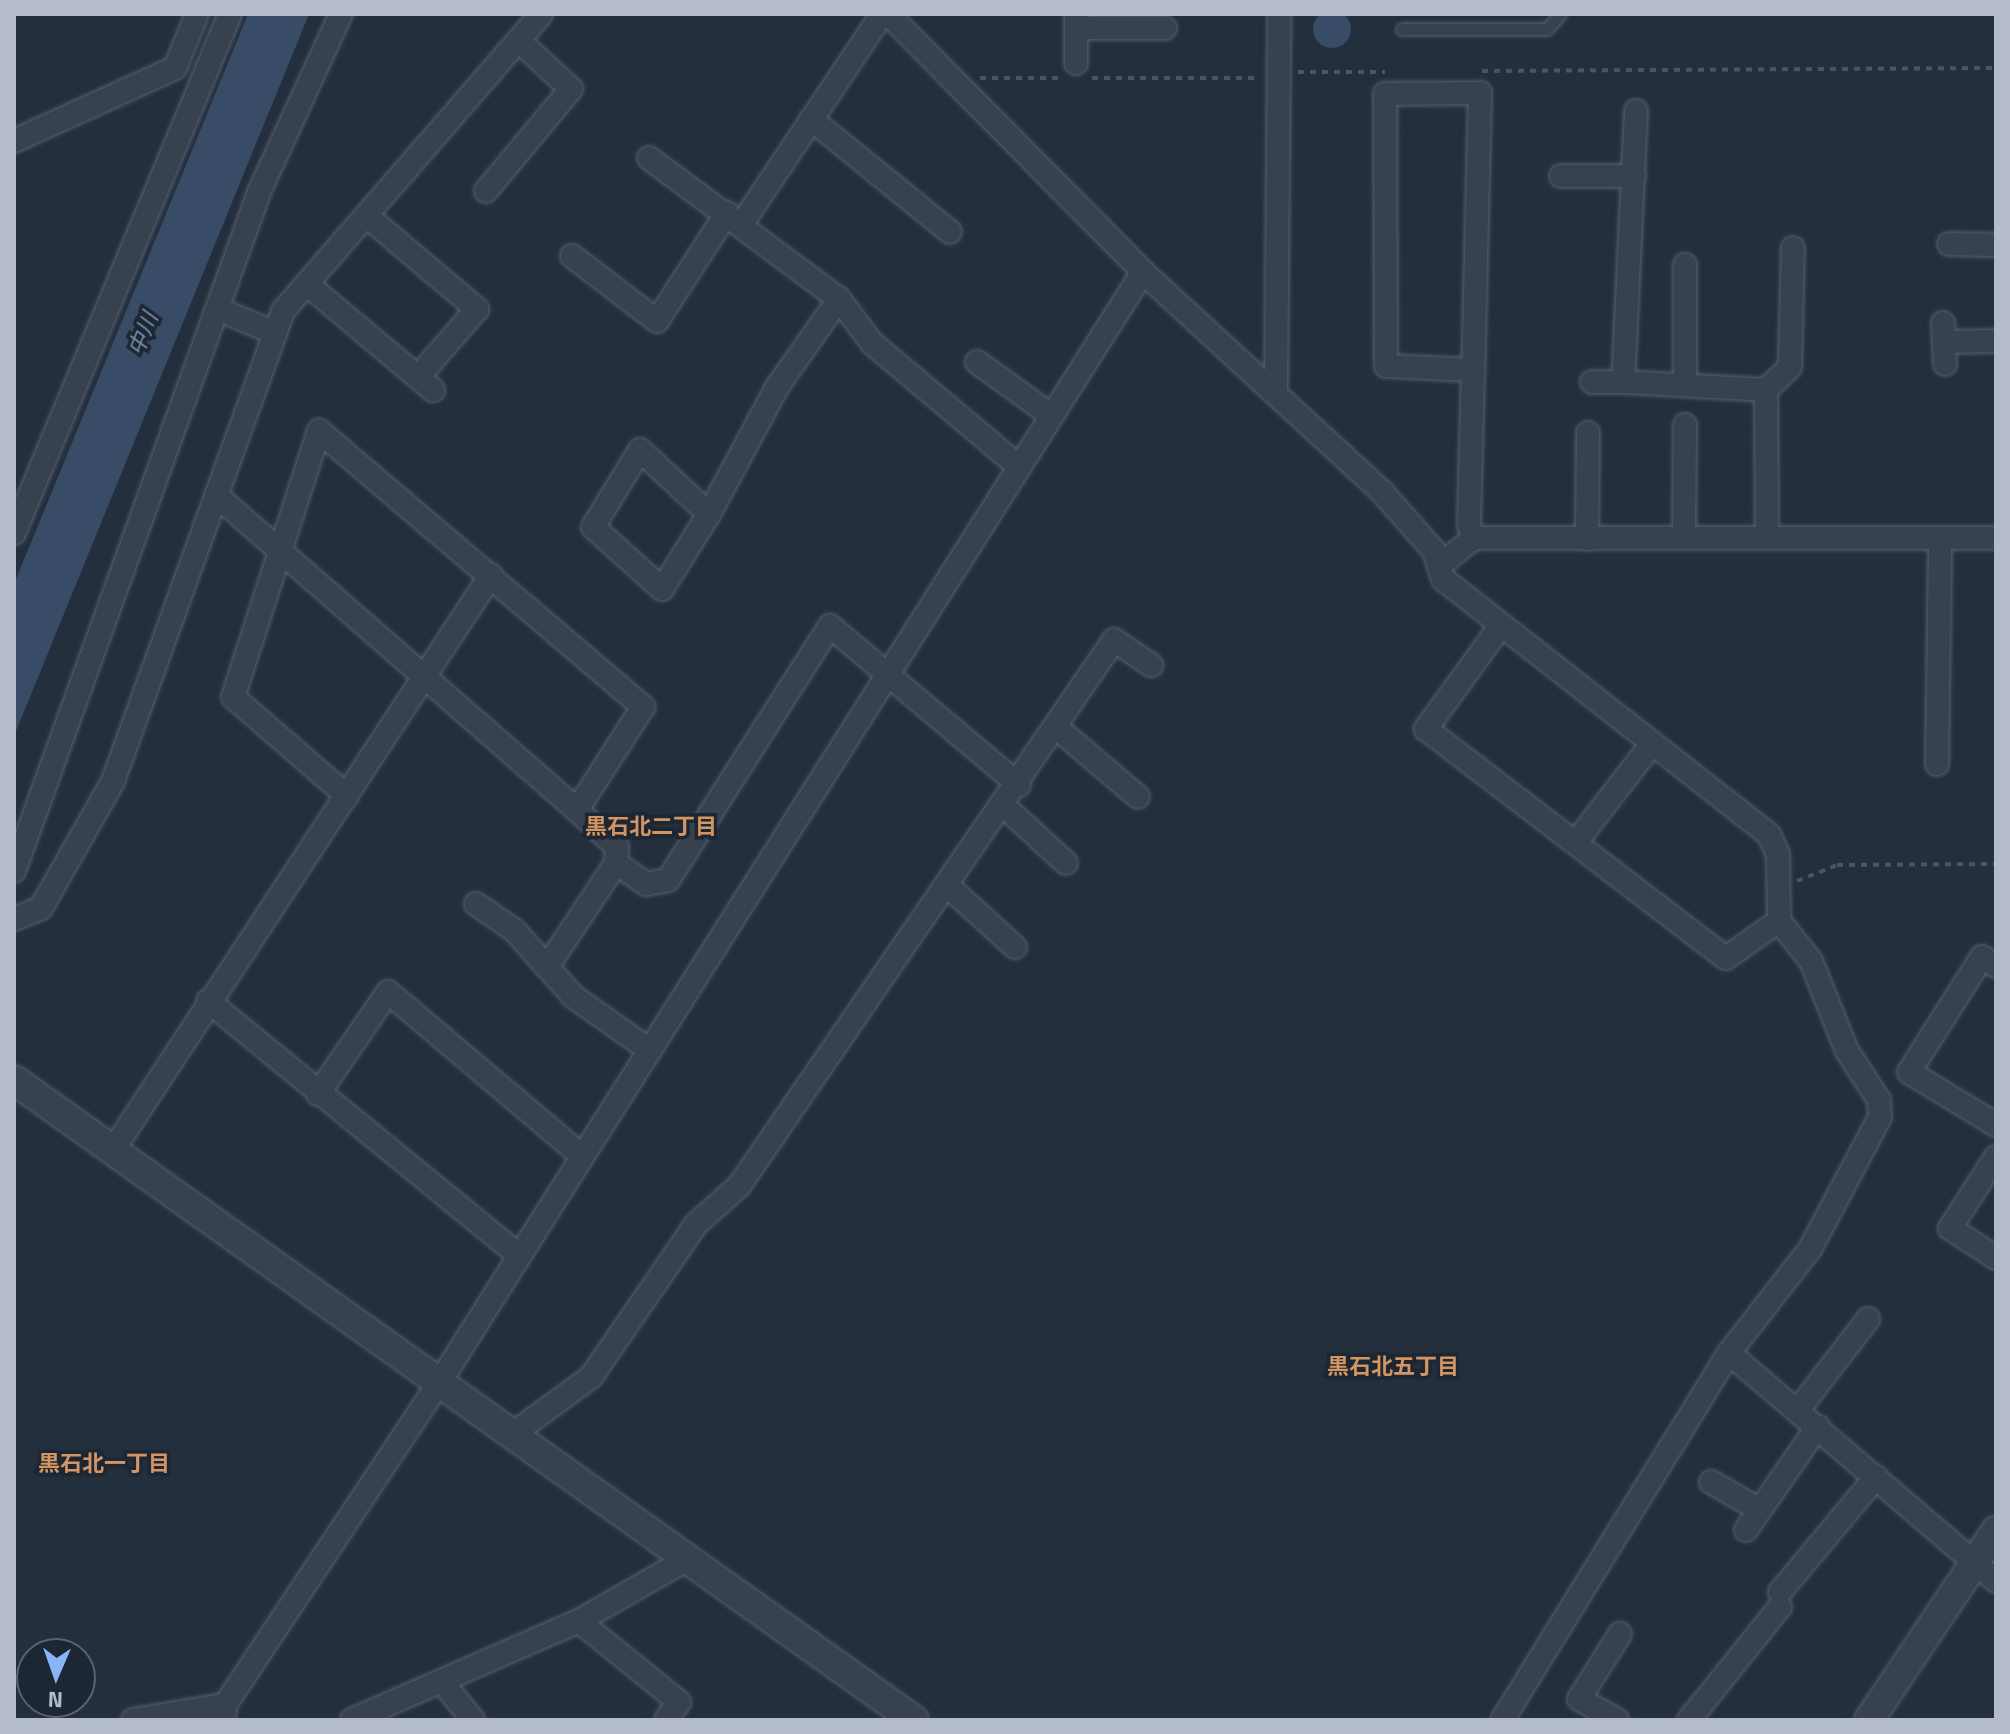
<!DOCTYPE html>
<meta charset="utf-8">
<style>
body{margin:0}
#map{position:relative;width:2010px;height:1734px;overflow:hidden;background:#242f3e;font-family:"Titillium Web","Noto Sans JP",sans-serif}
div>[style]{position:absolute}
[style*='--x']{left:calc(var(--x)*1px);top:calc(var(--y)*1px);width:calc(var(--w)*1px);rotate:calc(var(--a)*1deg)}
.water>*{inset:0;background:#394c67}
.round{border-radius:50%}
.path>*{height:4px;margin-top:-2px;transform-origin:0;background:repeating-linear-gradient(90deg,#44595c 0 6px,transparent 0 12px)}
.roads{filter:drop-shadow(0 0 2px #565f6c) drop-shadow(0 0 2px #565f6c)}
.service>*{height:11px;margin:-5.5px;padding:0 5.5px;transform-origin:5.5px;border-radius:5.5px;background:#38414e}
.minor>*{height:22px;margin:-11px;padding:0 11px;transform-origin:11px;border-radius:11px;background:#38414e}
.tertiary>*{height:28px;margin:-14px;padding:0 14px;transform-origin:14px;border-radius:14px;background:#38414e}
span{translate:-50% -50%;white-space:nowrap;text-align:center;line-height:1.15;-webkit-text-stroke:7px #1d2633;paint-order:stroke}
.water-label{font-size:22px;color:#7c92b1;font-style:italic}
.neighbourhood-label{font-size:22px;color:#d59563;font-weight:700}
.frame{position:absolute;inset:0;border:16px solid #b4bcc9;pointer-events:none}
.north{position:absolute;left:16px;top:1638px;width:80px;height:80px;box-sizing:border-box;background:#1d2633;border:2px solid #59626f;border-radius:50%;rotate:182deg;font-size:22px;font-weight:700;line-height:32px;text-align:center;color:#b4bcc9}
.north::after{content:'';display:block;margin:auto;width:28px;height:36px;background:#8ab4f8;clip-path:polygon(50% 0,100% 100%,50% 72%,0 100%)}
</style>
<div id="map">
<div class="water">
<i class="round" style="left:1313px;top:10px;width:38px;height:38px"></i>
<i style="clip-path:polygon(248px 14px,309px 14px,14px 736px,14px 584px)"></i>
</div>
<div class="path">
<i style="--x:1482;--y:71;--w:514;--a:-0.33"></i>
<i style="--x:1298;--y:72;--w:87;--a:0"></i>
<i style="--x:980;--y:78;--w:83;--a:0"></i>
<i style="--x:1092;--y:78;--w:167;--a:0"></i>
<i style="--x:1797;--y:881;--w:43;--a:-21.8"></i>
<i style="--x:1837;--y:865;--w:159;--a:-0.4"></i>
</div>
<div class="roads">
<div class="service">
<i style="--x:1402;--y:29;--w:145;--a:0"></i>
<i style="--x:1547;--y:29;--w:20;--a:-49"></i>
</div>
<div class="minor">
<i style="--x:888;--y:14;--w:363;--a:45.3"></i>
<i style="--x:1143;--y:272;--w:326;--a:42.6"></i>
<i style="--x:1383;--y:493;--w:77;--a:48.7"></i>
<i style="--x:1434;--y:551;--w:29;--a:72"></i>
<i style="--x:1443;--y:579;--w:415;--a:38.1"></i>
<i style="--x:1769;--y:835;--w:21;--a:65"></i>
<i style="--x:1778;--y:854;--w:67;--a:89.1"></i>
<i style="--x:1779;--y:921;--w:51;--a:51.3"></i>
<i style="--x:1811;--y:961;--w:97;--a:68.2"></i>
<i style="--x:1847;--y:1051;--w:59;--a:56.9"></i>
<i style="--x:1879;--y:1100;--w:17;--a:87"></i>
<i style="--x:1880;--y:1117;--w:149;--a:117.9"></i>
<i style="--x:1810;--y:1249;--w:132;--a:127.9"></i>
<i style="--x:1729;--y:1353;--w:432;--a:121.7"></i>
<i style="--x:1076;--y:28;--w:89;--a:0"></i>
<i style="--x:1076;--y:63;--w:47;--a:-90"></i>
<i style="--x:1636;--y:111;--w:271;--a:92.7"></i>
<i style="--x:1623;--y:382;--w:143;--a:3.2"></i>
<i style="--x:1766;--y:390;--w:145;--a:89.6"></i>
<i style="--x:811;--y:119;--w:179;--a:39.1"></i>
<i style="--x:14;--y:141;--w:177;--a:-24.4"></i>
<i style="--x:175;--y:68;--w:58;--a:-67.8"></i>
<i style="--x:649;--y:158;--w:237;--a:36.6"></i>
<i style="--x:839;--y:299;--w:55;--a:53.1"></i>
<i style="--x:872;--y:343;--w:192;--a:40.1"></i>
<i style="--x:1561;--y:176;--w:73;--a:0"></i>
<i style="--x:486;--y:191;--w:133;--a:-50.2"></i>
<i style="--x:571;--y:89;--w:69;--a:-137.3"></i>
<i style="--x:368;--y:217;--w:143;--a:40.2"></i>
<i style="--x:477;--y:309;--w:90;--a:130.9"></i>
<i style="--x:743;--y:222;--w:250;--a:-56.2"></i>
<i style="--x:1949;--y:244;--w:47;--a:1.2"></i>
<i style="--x:572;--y:256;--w:107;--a:37.4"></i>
<i style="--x:657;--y:321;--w:129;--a:-57.1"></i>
<i style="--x:1685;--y:265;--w:117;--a:90"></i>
<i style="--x:307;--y:284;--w:165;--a:40.1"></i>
<i style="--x:218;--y:309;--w:59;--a:23.1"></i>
<i style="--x:1943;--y:323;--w:41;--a:87.2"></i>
<i style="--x:1944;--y:342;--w:52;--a:-1.1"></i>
<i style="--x:977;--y:362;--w:92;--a:35.8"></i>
<i style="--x:1473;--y:370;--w:87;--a:-177.4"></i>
<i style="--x:1386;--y:366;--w:272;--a:-90.2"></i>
<i style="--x:1385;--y:94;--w:95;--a:-0.6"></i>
<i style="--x:1480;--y:93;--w:277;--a:91.4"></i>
<i style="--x:1473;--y:370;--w:155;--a:91.5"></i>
<i style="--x:1469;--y:525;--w:14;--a:69"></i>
<i style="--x:1592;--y:382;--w:31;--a:0"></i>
<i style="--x:1766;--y:390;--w:33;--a:-44"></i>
<i style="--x:1790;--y:367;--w:119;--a:-88.6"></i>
<i style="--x:1276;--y:393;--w:379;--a:-89.5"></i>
<i style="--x:216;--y:495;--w:479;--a:41.1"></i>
<i style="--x:577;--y:810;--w:54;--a:42.8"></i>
<i style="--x:617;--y:847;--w:16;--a:94"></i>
<i style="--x:709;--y:514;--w:94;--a:-137.2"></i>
<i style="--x:640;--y:450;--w:90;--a:121.4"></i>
<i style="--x:593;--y:527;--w:93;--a:41.9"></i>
<i style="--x:662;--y:589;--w:89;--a:-57.9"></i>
<i style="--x:709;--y:514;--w:144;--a:-61.8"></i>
<i style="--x:777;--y:387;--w:108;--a:-54.8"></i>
<i style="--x:14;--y:533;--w:562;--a:-67.4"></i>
<i style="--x:1684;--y:538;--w:113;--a:-89.5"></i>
<i style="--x:1587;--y:539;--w:106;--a:-89.5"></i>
<i style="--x:1439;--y:566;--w:45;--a:-38.7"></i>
<i style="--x:1474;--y:538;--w:522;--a:0"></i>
<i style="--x:1499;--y:628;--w:125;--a:125.9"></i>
<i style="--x:1426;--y:729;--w:377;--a:37.4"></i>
<i style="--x:1726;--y:958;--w:65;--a:-34.9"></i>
<i style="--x:1057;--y:728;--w:106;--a:40.4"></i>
<i style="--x:1937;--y:764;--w:226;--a:-89.2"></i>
<i style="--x:347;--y:796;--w:151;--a:-139"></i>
<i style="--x:233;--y:697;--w:280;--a:-72.1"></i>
<i style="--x:319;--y:431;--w:426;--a:40.4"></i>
<i style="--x:643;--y:707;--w:122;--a:122.7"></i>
<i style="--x:1004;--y:806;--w:84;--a:42.6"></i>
<i style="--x:1576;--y:842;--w:123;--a:-52.3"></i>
<i style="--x:14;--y:871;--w:724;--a:-70.14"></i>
<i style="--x:260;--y:190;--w:194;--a:-65.3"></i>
<i style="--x:949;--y:887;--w:89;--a:42.3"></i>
<i style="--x:476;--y:904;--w:46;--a:34.4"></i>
<i style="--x:514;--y:930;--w:50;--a:48.3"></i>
<i style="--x:547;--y:967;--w:125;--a:-56.4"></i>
<i style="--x:616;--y:863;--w:37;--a:35"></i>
<i style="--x:646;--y:884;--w:22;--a:-10"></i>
<i style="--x:668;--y:880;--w:301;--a:-57.5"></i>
<i style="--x:830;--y:626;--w:247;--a:40.1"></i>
<i style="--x:14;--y:919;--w:29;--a:-22"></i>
<i style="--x:41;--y:908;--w:146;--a:-60.4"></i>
<i style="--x:113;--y:781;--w:500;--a:-70.1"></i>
<i style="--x:283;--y:311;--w:393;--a:-49"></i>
<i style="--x:1996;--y:966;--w:17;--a:-147"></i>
<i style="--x:1982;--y:957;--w:136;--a:122.4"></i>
<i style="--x:1909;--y:1072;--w:102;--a:31.3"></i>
<i style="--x:547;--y:967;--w:40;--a:48"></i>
<i style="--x:574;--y:997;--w:90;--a:35.1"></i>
<i style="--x:208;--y:1001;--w:401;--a:39.3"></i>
<i style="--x:318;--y:1094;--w:124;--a:-55.5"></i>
<i style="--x:388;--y:992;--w:251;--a:40.2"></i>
<i style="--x:113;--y:1150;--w:688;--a:-56.68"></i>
<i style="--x:1996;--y:1157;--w:85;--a:122.9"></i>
<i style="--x:1950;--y:1228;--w:55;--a:33.1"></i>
<i style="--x:1729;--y:1353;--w:351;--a:40.5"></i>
<i style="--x:1798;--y:1410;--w:115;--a:-52.4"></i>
<i style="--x:510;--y:1436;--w:100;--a:-36.1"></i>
<i style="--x:591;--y:1377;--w:186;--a:-55.5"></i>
<i style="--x:696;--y:1224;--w:57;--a:-41.5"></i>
<i style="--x:739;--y:1186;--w:662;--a:-55.52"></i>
<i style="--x:1114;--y:640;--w:45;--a:34"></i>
<i style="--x:1711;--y:1482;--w:56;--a:29.7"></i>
<i style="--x:1746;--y:1530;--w:126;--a:-55.3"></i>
<i style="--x:1780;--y:1592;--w:150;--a:-50.1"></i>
<i style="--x:579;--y:1621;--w:129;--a:39"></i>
<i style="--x:679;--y:1702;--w:22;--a:126"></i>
<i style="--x:443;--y:1683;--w:48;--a:51"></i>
<i style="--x:133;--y:1720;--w:93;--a:-9.3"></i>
<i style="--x:224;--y:1720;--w:15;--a:-86"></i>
<i style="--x:225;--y:1705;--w:387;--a:-56.4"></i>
<i style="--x:439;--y:1383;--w:1315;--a:-57.64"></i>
<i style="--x:352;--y:1720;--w:248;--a:-23.6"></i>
<i style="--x:579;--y:1621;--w:127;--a:-29.8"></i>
<i style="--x:1617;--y:1720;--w:43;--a:-151.1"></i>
<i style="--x:1579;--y:1699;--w:77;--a:-57.8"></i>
<i style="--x:1689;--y:1720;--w:145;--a:-51.2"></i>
</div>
<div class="tertiary">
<i style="--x:14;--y:1080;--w:1104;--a:35.42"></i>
<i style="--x:1869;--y:1720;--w:228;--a:-56.1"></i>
</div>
</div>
<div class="water-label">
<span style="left:143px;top:334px;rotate:-68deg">中川</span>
</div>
<div class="neighbourhood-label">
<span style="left:651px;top:827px">黒石北二丁目</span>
<span style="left:1393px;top:1367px">黒石北五丁目</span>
<span style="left:104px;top:1464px">黒石北一丁目</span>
</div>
<div class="frame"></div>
<div class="north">N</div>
</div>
